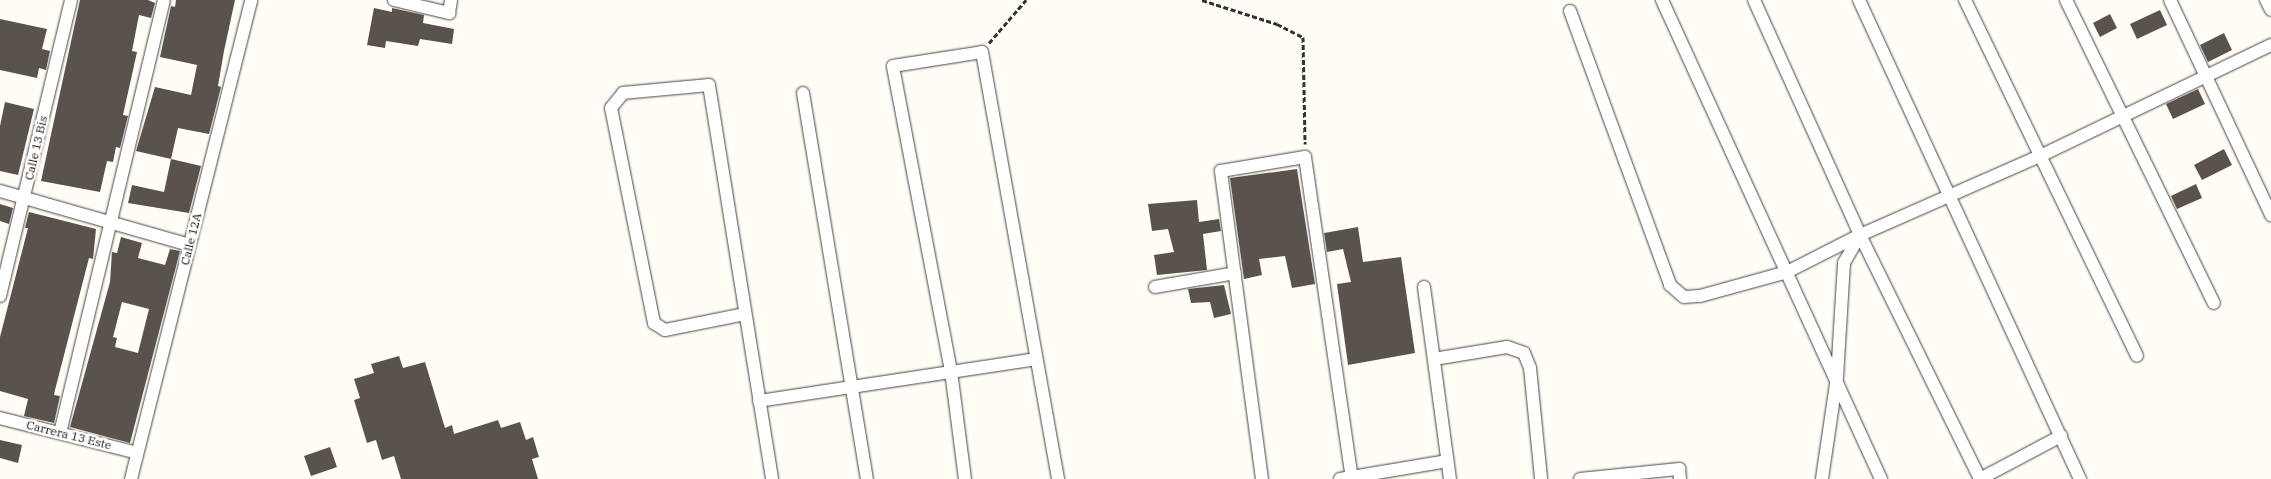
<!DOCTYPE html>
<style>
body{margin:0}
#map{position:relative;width:2271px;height:479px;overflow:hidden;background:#fffdf5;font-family:"IBM Plex Serif",serif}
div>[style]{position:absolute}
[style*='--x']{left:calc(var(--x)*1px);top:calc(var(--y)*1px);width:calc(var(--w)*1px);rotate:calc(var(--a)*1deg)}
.building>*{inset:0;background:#5a524d}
.path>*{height:3px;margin-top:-1.5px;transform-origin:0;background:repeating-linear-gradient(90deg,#333 0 5px,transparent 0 7.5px)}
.roads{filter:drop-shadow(0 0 1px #444) drop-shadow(0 0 1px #444)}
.minor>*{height:12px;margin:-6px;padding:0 6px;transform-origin:6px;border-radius:6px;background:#fff}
span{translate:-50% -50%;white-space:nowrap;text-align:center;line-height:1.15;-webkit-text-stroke:5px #fff;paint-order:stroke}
.street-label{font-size:12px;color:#111}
</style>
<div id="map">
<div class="building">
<i style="clip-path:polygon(80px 0,148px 0,155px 3px,151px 18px,139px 15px,132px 51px,137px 52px,123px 115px,128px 116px,120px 148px,116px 147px,113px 162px,107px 161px,100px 192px,41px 181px)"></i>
<i style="clip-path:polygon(176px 0,235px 0,224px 51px,218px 86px,221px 87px,209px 134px,178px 128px,171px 159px,136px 151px,155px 87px,191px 95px,197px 65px,160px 57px,171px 6px,175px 7px)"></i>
<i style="clip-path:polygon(374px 8px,392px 12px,392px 8px,424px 15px,423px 23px,454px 29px,452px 44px,420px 39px,418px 46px,386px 41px,385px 48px,367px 45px)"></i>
<i style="clip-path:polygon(2160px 10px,2167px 25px,2137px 39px,2130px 24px)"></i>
<i style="clip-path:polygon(2110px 14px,2117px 28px,2100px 37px,2093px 23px)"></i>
<i style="clip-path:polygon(0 19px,47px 29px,42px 49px,50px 51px,46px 70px,39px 68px,37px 78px,0 70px)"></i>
<i style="clip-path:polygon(2224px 33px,2232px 50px,2208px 62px,2200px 45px)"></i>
<i style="clip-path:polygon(2198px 89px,2205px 104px,2173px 119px,2166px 104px)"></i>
<i style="clip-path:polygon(5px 102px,34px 109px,18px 175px,0 171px,0 126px)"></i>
<i style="clip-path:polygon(2224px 149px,2232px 165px,2202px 180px,2194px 165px)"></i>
<i style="clip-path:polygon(171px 159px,201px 166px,189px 213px,128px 203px,132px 185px,164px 192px)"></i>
<i style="clip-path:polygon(1297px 169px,1315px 284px,1292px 288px,1285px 256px,1259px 259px,1262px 275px,1244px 279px,1230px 178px)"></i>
<i style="clip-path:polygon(2196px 184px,2202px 198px,2177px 209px,2171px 196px)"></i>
<i style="clip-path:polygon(1197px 200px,1199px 222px,1219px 219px,1221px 231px,1203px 234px,1207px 270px,1157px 275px,1154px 255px,1174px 252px,1168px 229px,1152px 231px,1148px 204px)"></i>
<i style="clip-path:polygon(0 204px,13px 208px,9px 224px,0 221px)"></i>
<i style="clip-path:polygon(29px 212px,96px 229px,93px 259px,89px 258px,55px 390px,54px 395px,60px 396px,54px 423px,24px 416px,28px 399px,0 391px,0 337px,28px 228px,25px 228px)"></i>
<i style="clip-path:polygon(1358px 227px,1363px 262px,1401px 257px,1415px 353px,1348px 365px,1337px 284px,1351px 282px,1343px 249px,1327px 252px,1324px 233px)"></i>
<i style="clip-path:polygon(evenodd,121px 237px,142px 243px,138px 258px,165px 265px,170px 249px,180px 251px,130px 443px,70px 427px,110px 282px,112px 252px,117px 253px,121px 237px,122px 302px,149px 309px,138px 353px,115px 347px,117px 338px,113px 337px,122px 302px)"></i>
<i style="clip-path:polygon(1224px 285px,1231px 314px,1214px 318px,1210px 302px,1191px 303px,1188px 289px)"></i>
<i style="clip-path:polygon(399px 356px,403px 368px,425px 362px,445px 428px,452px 425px,454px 434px,498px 420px,501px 428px,520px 422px,526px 440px,533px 437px,539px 457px,532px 459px,538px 479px,401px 479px,394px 456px,382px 460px,376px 440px,367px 443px,354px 400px,360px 398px,354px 379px,374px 373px,371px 364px)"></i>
<i style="clip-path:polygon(0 440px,22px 445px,18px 463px,0 458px)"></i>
<i style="clip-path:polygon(330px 447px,337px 467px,311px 476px,304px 456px)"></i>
</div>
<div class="path">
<i style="--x:1202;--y:0;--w:79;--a:17.7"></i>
<i style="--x:1277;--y:24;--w:29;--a:27"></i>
<i style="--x:1303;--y:37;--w:107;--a:88.9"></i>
<i style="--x:989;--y:43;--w:57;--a:-49.3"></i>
</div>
<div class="roads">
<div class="minor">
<i style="--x:394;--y:0;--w:57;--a:13.3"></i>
<i style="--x:449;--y:13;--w:13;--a:-81"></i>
<i style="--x:1662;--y:0;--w:527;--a:65.43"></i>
<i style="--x:1754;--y:0;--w:258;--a:65.7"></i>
<i style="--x:1860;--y:235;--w:32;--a:120"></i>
<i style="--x:1844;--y:263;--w:114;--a:93.5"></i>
<i style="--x:1837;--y:377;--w:103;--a:98.4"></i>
<i style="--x:1859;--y:0;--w:528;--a:65.23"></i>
<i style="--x:1965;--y:0;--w:395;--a:64.2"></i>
<i style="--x:2066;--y:0;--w:337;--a:64"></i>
<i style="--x:2170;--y:0;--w:238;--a:64.8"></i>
<i style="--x:2266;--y:0;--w:11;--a:63"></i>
<i style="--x:1570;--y:11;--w:292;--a:69.9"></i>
<i style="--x:1670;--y:285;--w:18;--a:41"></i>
<i style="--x:1684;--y:297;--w:16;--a:-4"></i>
<i style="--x:1700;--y:296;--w:90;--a:-15.4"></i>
<i style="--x:1787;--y:272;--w:82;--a:-26.9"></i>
<i style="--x:1860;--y:235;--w:194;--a:-23.7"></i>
<i style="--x:2038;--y:157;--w:259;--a:-25.7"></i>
<i style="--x:803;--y:93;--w:391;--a:80.6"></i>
<i style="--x:0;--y:191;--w:197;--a:15.9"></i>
<i style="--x:1860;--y:235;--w:272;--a:63.8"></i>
<i style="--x:1155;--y:287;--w:81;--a:-9.9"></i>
<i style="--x:1424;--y:287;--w:194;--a:82.3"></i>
<i style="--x:0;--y:296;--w:304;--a:-76.5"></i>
<i style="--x:745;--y:314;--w:82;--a:168.7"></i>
<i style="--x:665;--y:330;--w:13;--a:-148"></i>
<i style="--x:654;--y:323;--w:219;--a:-101.3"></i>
<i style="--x:611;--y:108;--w:19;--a:-51"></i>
<i style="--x:623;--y:93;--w:86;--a:-5.3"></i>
<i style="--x:709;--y:85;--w:399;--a:80.9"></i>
<i style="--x:1434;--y:359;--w:74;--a:-9.3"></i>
<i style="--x:1507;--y:347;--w:18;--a:19"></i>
<i style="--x:1524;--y:353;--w:16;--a:68"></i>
<i style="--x:1530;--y:368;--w:112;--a:84.3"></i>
<i style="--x:759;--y:401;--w:280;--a:-8.6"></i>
<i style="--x:0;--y:418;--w:141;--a:14.3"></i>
<i style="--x:60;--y:433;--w:445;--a:-76.5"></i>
<i style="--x:131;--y:479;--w:494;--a:-75.9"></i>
<i style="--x:965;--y:479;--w:109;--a:-97.4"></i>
<i style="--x:951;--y:371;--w:310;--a:-100.8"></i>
<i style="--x:893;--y:66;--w:90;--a:-8.9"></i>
<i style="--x:982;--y:52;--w:434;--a:79.9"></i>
<i style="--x:1262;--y:479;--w:311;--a:-97.6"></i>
<i style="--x:1221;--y:171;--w:85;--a:-9.5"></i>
<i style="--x:1305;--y:157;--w:325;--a:81.7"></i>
<i style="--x:1340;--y:479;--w:109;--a:-9.5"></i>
<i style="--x:1580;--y:479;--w:100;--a:-5.8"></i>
<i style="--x:1679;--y:469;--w:10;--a:84"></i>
<i style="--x:1980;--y:479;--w:92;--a:-28"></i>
</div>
</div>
<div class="street-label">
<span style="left:36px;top:148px;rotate:-77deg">Calle 13 Bis</span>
<span style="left:191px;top:239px;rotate:-76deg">Calle 12A</span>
<span style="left:69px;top:435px;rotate:14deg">Carrera 13 Este</span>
</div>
</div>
